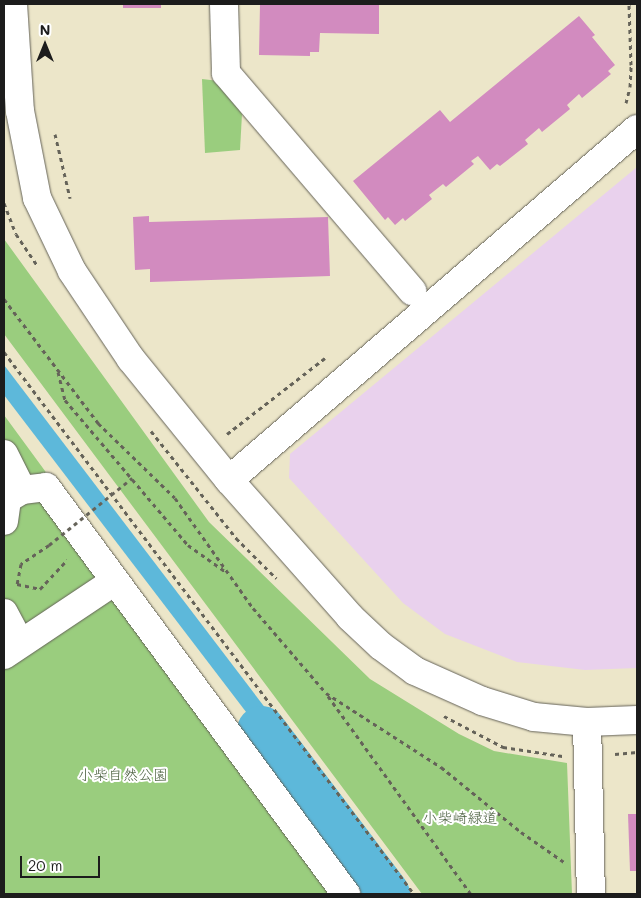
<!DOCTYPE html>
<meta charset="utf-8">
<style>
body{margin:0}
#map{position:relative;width:641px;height:898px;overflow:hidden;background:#ece6c9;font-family:Mali,"Klee One",sans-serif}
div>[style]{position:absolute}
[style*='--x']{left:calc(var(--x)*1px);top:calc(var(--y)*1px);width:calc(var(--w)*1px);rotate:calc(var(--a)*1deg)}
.built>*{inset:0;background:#e9d1ed}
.green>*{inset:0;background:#9acd7e}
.water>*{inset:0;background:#5db8da}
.river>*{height:49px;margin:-24.5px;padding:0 24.5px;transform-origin:24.5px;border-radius:24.5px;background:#5db8da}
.building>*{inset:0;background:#d28bbf}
.path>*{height:3px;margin-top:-1.5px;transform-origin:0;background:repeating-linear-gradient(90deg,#656359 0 4px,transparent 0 8px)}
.roads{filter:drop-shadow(0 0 1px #656359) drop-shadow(0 0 1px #656359)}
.minor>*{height:28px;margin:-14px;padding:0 14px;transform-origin:14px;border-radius:14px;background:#fff}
.path-bridge>*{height:3px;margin-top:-1.5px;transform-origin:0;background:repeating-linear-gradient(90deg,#656359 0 4px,transparent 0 8px)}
span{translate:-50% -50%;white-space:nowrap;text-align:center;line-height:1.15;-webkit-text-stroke:4px #fff;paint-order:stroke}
.park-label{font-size:15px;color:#4e6343}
.frame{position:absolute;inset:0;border:5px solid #1c1c1c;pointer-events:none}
.north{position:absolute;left:20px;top:20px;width:50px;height:50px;-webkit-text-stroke:4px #fff;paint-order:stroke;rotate:0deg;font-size:14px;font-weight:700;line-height:20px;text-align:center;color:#1c1c1c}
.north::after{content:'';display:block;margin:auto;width:18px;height:22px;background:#1c1c1c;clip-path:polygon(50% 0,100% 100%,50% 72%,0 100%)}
.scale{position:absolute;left:20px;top:856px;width:80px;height:22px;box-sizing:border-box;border:2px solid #1c1c1c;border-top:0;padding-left:6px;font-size:15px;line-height:18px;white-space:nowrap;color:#1c1c1c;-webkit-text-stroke:4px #fff;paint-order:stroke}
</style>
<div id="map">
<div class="built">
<i style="clip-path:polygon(637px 167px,637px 668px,585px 670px,517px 662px,445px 634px,403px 603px,289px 478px,290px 454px)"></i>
</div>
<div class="green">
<i style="clip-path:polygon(202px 79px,219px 81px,242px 114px,240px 150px,205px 153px)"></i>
<i style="clip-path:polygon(4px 239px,209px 522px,370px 679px,459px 734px,494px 751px,567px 763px,572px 894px,422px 894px,4px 334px)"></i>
<i style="clip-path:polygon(4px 415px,133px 591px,365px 894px,4px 894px)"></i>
</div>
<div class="water">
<i style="clip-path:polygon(4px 365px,407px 894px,385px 894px,4px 395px)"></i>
</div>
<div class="river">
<i style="--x:261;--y:730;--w:206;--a:52.9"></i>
</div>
<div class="building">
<i style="clip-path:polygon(123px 4px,161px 4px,161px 8px,123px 8px)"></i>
<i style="clip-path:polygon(260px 4px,379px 4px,379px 34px,320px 33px,319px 52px,310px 52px,310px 56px,259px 55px)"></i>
<i style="clip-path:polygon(579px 16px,595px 35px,592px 37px,615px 65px,608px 71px,611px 74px,582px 98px,579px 94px,567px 105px,570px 109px,542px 132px,539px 128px,525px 140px,528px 144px,500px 166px,497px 164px,490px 170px,478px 156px,471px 161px,474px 164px,446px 187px,443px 184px,429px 195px,432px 199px,405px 221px,403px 218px,395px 225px,388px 217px,385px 220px,353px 181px,440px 110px,450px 122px)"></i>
<i style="clip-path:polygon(149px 216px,149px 222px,328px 217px,330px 276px,150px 282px,150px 269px,135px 270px,133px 217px)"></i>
<i style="clip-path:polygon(628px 814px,637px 814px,637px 871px,630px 871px)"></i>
</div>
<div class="path">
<i style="--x:626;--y:103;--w:16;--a:-76"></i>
<i style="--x:630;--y:87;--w:22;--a:-87"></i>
<i style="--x:631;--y:65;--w:61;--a:-91.9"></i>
<i style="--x:55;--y:134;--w:66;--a:76.8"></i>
<i style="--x:4;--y:203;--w:33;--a:69"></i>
<i style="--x:16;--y:234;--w:37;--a:56"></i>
<i style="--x:4;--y:299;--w:156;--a:52.8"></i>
<i style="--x:98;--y:423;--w:107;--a:44.2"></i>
<i style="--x:175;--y:498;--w:135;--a:54.7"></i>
<i style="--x:253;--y:608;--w:112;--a:49.3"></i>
<i style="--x:326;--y:693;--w:137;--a:32.8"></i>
<i style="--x:441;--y:767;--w:103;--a:39.1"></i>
<i style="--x:521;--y:832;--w:52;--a:34.9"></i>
<i style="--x:4;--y:352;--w:680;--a:52.89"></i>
<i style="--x:58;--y:372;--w:29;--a:76"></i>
<i style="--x:65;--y:400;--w:190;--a:49.7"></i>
<i style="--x:188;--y:545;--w:47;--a:35.4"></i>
<i style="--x:151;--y:431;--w:137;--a:51.5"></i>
<i style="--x:236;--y:538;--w:57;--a:45"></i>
<i style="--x:227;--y:434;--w:124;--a:-37.8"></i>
<i style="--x:49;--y:545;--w:34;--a:146"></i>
<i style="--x:21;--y:564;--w:20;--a:101"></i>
<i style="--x:17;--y:584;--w:24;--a:12"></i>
<i style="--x:40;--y:589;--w:40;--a:-47"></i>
<i style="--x:328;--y:696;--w:244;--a:54.2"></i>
<i style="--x:444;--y:716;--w:67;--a:27.7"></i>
<i style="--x:503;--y:747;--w:60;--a:8.7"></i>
<i style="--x:615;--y:754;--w:22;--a:-5"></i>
</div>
<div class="roads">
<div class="minor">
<i style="--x:13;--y:4;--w:107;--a:86.3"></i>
<i style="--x:20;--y:111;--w:89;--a:78.9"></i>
<i style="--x:37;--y:198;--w:81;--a:64.4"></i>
<i style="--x:72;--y:271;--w:106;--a:56.2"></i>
<i style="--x:131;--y:359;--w:156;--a:51"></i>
<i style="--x:229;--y:480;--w:183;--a:48.5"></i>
<i style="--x:350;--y:617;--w:42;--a:43.1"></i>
<i style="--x:381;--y:646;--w:42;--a:36.3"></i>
<i style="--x:415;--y:671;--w:73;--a:24.1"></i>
<i style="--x:482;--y:701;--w:54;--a:17.1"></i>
<i style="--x:534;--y:717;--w:53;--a:5.4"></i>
<i style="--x:587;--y:722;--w:50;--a:-2.3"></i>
<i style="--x:224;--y:4;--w:69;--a:88.3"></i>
<i style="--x:226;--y:73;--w:287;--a:49.5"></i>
<i style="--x:4;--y:454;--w:40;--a:63.4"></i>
<i style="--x:22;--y:490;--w:24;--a:-7"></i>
<i style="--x:46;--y:487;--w:506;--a:53.61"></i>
<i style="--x:229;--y:480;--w:538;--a:-40.71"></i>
<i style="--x:4;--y:521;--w:22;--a:-82"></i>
<i style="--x:7;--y:499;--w:17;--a:-31"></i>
<i style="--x:4;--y:613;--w:34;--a:62"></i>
<i style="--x:4;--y:655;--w:133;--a:-33.7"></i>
<i style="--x:587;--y:722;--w:172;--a:88.7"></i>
</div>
</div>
<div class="path-bridge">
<i style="--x:49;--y:545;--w:107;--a:-38.9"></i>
</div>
<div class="park-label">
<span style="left:123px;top:775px">小柴自然公園</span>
<span style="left:460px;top:818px">小柴崎緑道</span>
</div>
<div class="frame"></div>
<div class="north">N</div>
<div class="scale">20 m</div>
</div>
